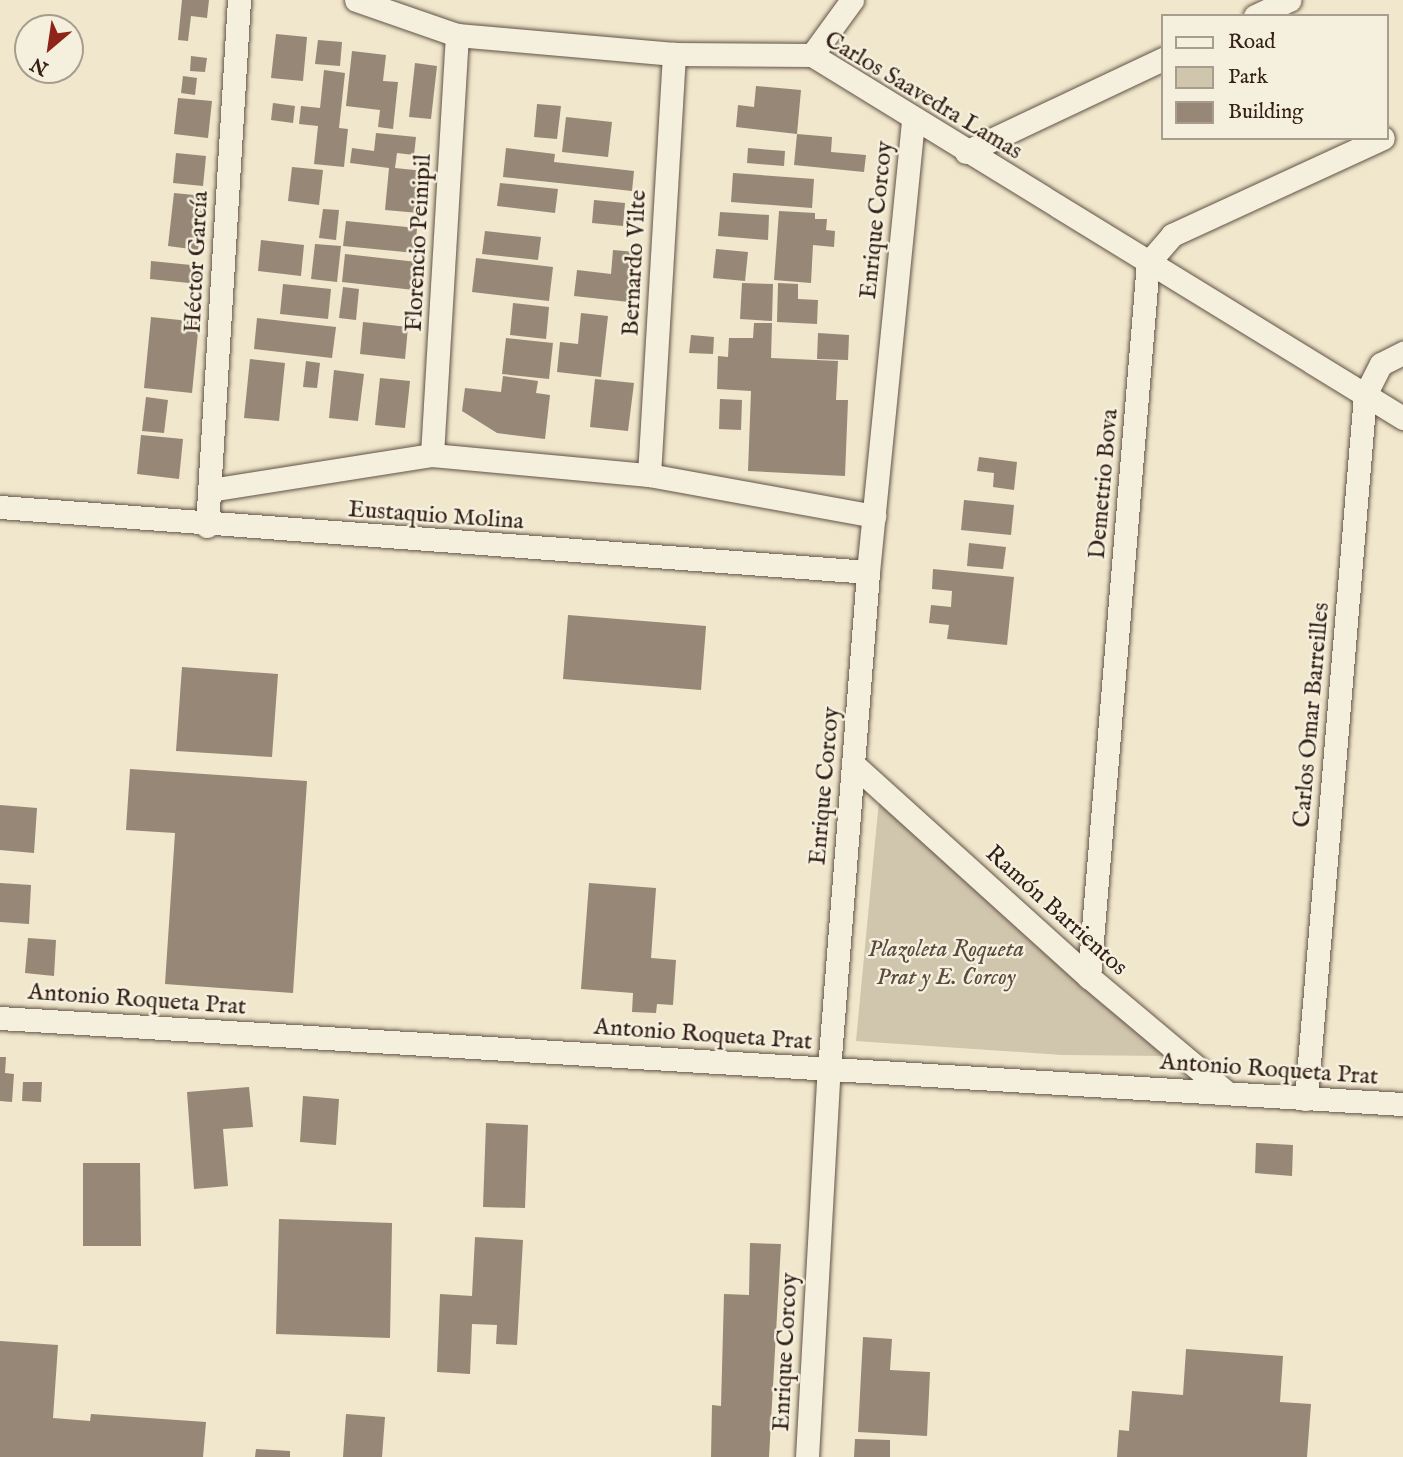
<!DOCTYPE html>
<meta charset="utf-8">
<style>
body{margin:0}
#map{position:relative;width:1403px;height:1457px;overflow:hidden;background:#f0e7cc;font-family:"IM FELL English",serif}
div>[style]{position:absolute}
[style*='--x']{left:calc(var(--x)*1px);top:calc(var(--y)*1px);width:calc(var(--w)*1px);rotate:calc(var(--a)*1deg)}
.green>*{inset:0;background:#d0c5ad}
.building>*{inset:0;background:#968776}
.roads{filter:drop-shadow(0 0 2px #635245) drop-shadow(0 0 2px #635245)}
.minor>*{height:23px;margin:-11.5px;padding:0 11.5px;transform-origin:11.5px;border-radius:11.5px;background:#f5efde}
span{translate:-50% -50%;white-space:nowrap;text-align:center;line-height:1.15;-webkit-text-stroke:5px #f5efde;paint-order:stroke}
.street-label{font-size:24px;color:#342018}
.park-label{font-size:24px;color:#5b493d;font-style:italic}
.legend{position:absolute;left:1161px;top:14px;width:228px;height:126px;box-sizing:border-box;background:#f5efde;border:2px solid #a89c8f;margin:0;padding:9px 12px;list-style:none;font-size:21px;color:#342018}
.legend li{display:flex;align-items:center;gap:14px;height:35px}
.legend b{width:35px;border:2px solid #a89c8f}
.north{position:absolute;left:14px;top:14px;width:70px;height:70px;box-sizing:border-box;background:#f5efde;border:2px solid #a89c8f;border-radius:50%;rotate:209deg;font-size:19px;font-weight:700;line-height:28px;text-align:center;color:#342018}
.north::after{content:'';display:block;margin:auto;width:24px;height:32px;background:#8f2418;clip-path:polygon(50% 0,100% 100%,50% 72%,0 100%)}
</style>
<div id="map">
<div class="green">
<i style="clip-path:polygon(880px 790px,1170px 1056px,1062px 1055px,856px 1041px)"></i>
</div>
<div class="building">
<i style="clip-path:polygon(182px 0,209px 0,207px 18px,191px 16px,188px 41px,178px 40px)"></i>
<i style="clip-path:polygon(276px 34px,307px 37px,303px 81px,271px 78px)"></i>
<i style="clip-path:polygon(318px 40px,342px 42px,340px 66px,315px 64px)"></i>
<i style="clip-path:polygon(352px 51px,386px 55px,383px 81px,398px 82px,393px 129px,378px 127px,380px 110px,346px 106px)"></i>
<i style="clip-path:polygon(191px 56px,207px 58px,205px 72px,190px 71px)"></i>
<i style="clip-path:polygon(415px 63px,437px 66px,431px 119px,409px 117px)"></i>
<i style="clip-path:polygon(324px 70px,345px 73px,339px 128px,348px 129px,344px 167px,314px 164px,318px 126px,299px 124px,301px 106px,320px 108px)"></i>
<i style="clip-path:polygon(183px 76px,197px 78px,195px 95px,181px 93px)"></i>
<i style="clip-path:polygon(756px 86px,801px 90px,797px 134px,832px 137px,831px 152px,866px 155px,864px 172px,794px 165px,797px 134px,736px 127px,738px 105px,754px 107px)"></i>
<i style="clip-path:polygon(178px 98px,212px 101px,208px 138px,174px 134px)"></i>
<i style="clip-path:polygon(273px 103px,295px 106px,293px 123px,271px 120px)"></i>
<i style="clip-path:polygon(537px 104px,561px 106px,557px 139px,534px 137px)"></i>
<i style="clip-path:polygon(566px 117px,612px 122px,608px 157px,562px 152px)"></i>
<i style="clip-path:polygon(376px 133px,416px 137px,414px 155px,397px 153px,395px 168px,424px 171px,419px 213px,385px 210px,389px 168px,350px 163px,352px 148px,374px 151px)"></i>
<i style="clip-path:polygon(506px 148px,555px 154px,554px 162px,634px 171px,632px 191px,503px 177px)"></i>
<i style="clip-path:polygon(748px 148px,785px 151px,784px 166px,747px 163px)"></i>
<i style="clip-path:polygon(176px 153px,206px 156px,203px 186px,173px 183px)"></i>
<i style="clip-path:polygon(292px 167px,323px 170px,319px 205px,288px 201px)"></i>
<i style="clip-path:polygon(733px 173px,814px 179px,812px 208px,731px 202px)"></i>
<i style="clip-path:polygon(500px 183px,558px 189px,555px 213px,497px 206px)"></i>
<i style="clip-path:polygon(174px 193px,204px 196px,198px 250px,168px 246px)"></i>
<i style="clip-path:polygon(594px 200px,625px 203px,623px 226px,592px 223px)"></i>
<i style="clip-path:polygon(323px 209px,339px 210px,336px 240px,319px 238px)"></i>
<i style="clip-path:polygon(779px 211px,815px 213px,815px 219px,827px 219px,826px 230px,835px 231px,834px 247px,813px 245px,811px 283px,774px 280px)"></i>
<i style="clip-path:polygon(720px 212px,769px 215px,768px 240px,718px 236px)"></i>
<i style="clip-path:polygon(346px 221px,417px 228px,415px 253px,343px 246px)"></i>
<i style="clip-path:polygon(485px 231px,541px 237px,538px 260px,482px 254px)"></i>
<i style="clip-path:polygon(261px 240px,304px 245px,301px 276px,258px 271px)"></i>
<i style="clip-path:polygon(315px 244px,341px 246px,337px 282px,311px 279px)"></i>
<i style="clip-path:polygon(716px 249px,748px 252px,745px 281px,713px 278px)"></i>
<i style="clip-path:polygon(613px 250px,635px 252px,629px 302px,574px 296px,577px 270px,611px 274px)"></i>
<i style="clip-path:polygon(345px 254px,417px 262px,414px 290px,342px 282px)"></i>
<i style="clip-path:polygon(476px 258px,553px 267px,549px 301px,472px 292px)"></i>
<i style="clip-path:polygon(151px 261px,201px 266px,199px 284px,150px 279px)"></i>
<i style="clip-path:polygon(742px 283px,773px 284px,772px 321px,740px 319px)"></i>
<i style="clip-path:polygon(778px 283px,798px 284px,798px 299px,818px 300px,817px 324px,777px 322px)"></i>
<i style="clip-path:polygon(283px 284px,331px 289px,328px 319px,280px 314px)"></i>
<i style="clip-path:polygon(343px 287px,359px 289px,356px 320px,339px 318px)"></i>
<i style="clip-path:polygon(513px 303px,549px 307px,546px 339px,510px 335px)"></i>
<i style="clip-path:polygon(581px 313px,608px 316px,601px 377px,557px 372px,560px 342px,578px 344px)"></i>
<i style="clip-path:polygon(151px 317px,199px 322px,192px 393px,144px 388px)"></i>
<i style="clip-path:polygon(257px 318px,336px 327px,332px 358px,254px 349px)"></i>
<i style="clip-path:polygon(363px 322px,408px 327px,405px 359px,360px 354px)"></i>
<i style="clip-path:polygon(754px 323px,772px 323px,771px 358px,838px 361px,836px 400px,848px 400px,845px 476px,748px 471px,751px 391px,717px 389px,718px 356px,728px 357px,729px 338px,753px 338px)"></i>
<i style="clip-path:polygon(818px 333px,849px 335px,848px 360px,817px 359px)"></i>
<i style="clip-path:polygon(691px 335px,714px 337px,713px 354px,689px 353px)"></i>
<i style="clip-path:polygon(506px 338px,553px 343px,549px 379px,502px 374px)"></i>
<i style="clip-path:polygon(250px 359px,285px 363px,279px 421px,244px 418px)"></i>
<i style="clip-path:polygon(306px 361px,320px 363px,317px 388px,303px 387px)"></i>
<i style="clip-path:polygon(334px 370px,364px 374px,358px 421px,329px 418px)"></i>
<i style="clip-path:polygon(503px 376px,538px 381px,536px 393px,550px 395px,545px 439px,497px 433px,462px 411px,465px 388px,501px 392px)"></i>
<i style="clip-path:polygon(380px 378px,410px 381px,405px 428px,375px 425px)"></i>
<i style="clip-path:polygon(595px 379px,634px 383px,628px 431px,590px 427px)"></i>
<i style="clip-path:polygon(146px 397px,168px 400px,164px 433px,142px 431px)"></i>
<i style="clip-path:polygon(720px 399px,742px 400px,741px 430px,719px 429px)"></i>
<i style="clip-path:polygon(141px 435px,183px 439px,179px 479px,137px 474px)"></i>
<i style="clip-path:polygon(979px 457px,1017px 462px,1014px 490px,993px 487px,994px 473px,977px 471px)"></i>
<i style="clip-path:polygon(964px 500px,1014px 505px,1011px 535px,961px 530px)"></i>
<i style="clip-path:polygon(969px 543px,1006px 547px,1003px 569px,967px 566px)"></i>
<i style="clip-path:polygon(933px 569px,1014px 577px,1007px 645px,947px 639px,949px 625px,929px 623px,931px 605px,951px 607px,952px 591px,932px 589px)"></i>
<i style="clip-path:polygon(568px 615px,706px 626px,701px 690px,563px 679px)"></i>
<i style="clip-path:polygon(182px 667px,278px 674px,272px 757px,176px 751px)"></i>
<i style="clip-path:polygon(130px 769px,307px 781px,293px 993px,165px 984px,175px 833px,126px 830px)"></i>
<i style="clip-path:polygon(0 805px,37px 808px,34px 853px,0 850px)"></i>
<i style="clip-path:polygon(0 883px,31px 885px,29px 924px,0 922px)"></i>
<i style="clip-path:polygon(589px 883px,656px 888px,651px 958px,676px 960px,673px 1005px,657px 1004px,656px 1013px,632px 1012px,633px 993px,581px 989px)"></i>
<i style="clip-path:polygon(28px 938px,56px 940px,54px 976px,25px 973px)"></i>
<i style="clip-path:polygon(0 1057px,6px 1057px,5px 1073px,14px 1074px,12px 1102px,0 1101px)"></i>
<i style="clip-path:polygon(23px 1082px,42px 1082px,41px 1102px,22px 1101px)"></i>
<i style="clip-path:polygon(249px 1087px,253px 1127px,223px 1129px,228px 1186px,194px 1189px,187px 1092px)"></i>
<i style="clip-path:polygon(303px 1096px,339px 1099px,336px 1145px,300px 1142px)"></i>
<i style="clip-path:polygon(486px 1123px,528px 1125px,525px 1208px,483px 1207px)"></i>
<i style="clip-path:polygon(1256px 1143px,1293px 1145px,1292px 1176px,1255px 1173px)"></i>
<i style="clip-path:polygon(83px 1163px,140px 1163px,141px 1246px,83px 1246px)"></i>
<i style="clip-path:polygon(279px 1219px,392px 1223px,390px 1338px,276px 1334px)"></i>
<i style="clip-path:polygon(475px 1237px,523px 1240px,517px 1345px,496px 1344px,497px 1325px,472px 1324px,470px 1374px,437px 1372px,440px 1294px,472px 1296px)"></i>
<i style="clip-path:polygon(750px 1243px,781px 1244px,769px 1457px,711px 1457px,712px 1405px,721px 1406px,724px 1294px,749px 1295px)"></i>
<i style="clip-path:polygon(863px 1337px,892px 1339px,890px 1370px,930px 1372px,927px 1436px,858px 1432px)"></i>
<i style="clip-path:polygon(0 1341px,58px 1345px,53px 1418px,90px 1421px,91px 1414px,206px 1422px,203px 1457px,0 1457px)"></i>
<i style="clip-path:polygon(1186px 1349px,1283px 1356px,1280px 1402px,1311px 1404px,1307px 1457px,1117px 1457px,1119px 1430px,1129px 1431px,1132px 1391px,1183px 1395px)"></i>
<i style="clip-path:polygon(346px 1414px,385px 1417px,382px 1457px,343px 1457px)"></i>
<i style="clip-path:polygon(855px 1439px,890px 1440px,890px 1457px,854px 1457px)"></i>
<i style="clip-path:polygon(256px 1449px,290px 1451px,290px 1457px,255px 1457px)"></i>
</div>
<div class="roads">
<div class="minor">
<i style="--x:356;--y:0;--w:107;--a:19.1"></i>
<i style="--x:457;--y:35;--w:218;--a:5"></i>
<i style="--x:674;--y:54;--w:138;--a:0.4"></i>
<i style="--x:812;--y:55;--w:694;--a:31.56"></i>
<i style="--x:1255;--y:16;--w:38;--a:-25"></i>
<i style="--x:812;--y:55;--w:68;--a:-54"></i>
<i style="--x:966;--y:152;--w:218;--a:-25.3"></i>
<i style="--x:432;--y:455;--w:421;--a:-86.6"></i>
<i style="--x:649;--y:475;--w:422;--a:-86.6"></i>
<i style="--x:210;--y:490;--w:225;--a:-9"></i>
<i style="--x:432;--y:455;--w:218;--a:5.3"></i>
<i style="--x:649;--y:475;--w:229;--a:10.3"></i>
<i style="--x:0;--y:507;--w:870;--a:4.28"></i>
<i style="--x:207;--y:526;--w:527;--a:-86.52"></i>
<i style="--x:853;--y:764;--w:318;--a:42.1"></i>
<i style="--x:1089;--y:977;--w:180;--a:40"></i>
<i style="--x:1089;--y:977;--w:716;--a:-85.28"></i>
<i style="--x:1148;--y:263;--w:37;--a:-49"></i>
<i style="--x:1172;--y:235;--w:232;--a:-24.7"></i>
<i style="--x:0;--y:1018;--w:1406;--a:3.51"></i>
<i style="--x:1306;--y:1099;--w:706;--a:-85.21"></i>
<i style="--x:1365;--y:395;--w:35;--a:-63"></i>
<i style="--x:1381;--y:364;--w:25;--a:-27"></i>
<i style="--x:807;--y:1457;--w:389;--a:-86.8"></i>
<i style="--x:829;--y:1069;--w:499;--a:-85.5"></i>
<i style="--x:868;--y:572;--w:454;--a:-84.3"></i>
</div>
</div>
<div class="street-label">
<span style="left:923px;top:96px;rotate:31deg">Carlos Saavedra Lamas</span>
<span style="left:877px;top:220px;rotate:-84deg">Enrique Corcoy</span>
<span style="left:419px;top:243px;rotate:-87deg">Florencio Peinipil</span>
<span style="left:197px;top:262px;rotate:-87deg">Héctor García</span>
<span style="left:635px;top:263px;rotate:-87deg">Bernardo Vilte</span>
<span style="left:1104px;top:484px;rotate:-85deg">Demetrio Bova</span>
<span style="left:436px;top:516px;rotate:4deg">Eustaquio Molina</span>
<span style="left:1312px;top:715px;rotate:-85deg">Carlos Omar Barreilles</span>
<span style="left:825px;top:786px;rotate:-85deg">Enrique Corcoy</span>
<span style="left:1056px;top:911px;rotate:42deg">Ramón Barrientos</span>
<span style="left:137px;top:1000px;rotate:4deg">Antonio Roqueta Prat</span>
<span style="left:703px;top:1035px;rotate:4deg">Antonio Roqueta Prat</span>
<span style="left:1269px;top:1070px;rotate:4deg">Antonio Roqueta Prat</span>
<span style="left:786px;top:1352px;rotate:-87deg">Enrique Corcoy</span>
</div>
<div class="park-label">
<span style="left:946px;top:964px">Plazoleta Roqueta<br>Prat y E. Corcoy</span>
</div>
<ul class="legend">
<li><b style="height:9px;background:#f5efde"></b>Road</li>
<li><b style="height:19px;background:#d0c5ad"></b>Park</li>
<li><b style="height:19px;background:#968776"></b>Building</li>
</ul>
<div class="north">N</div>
</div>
